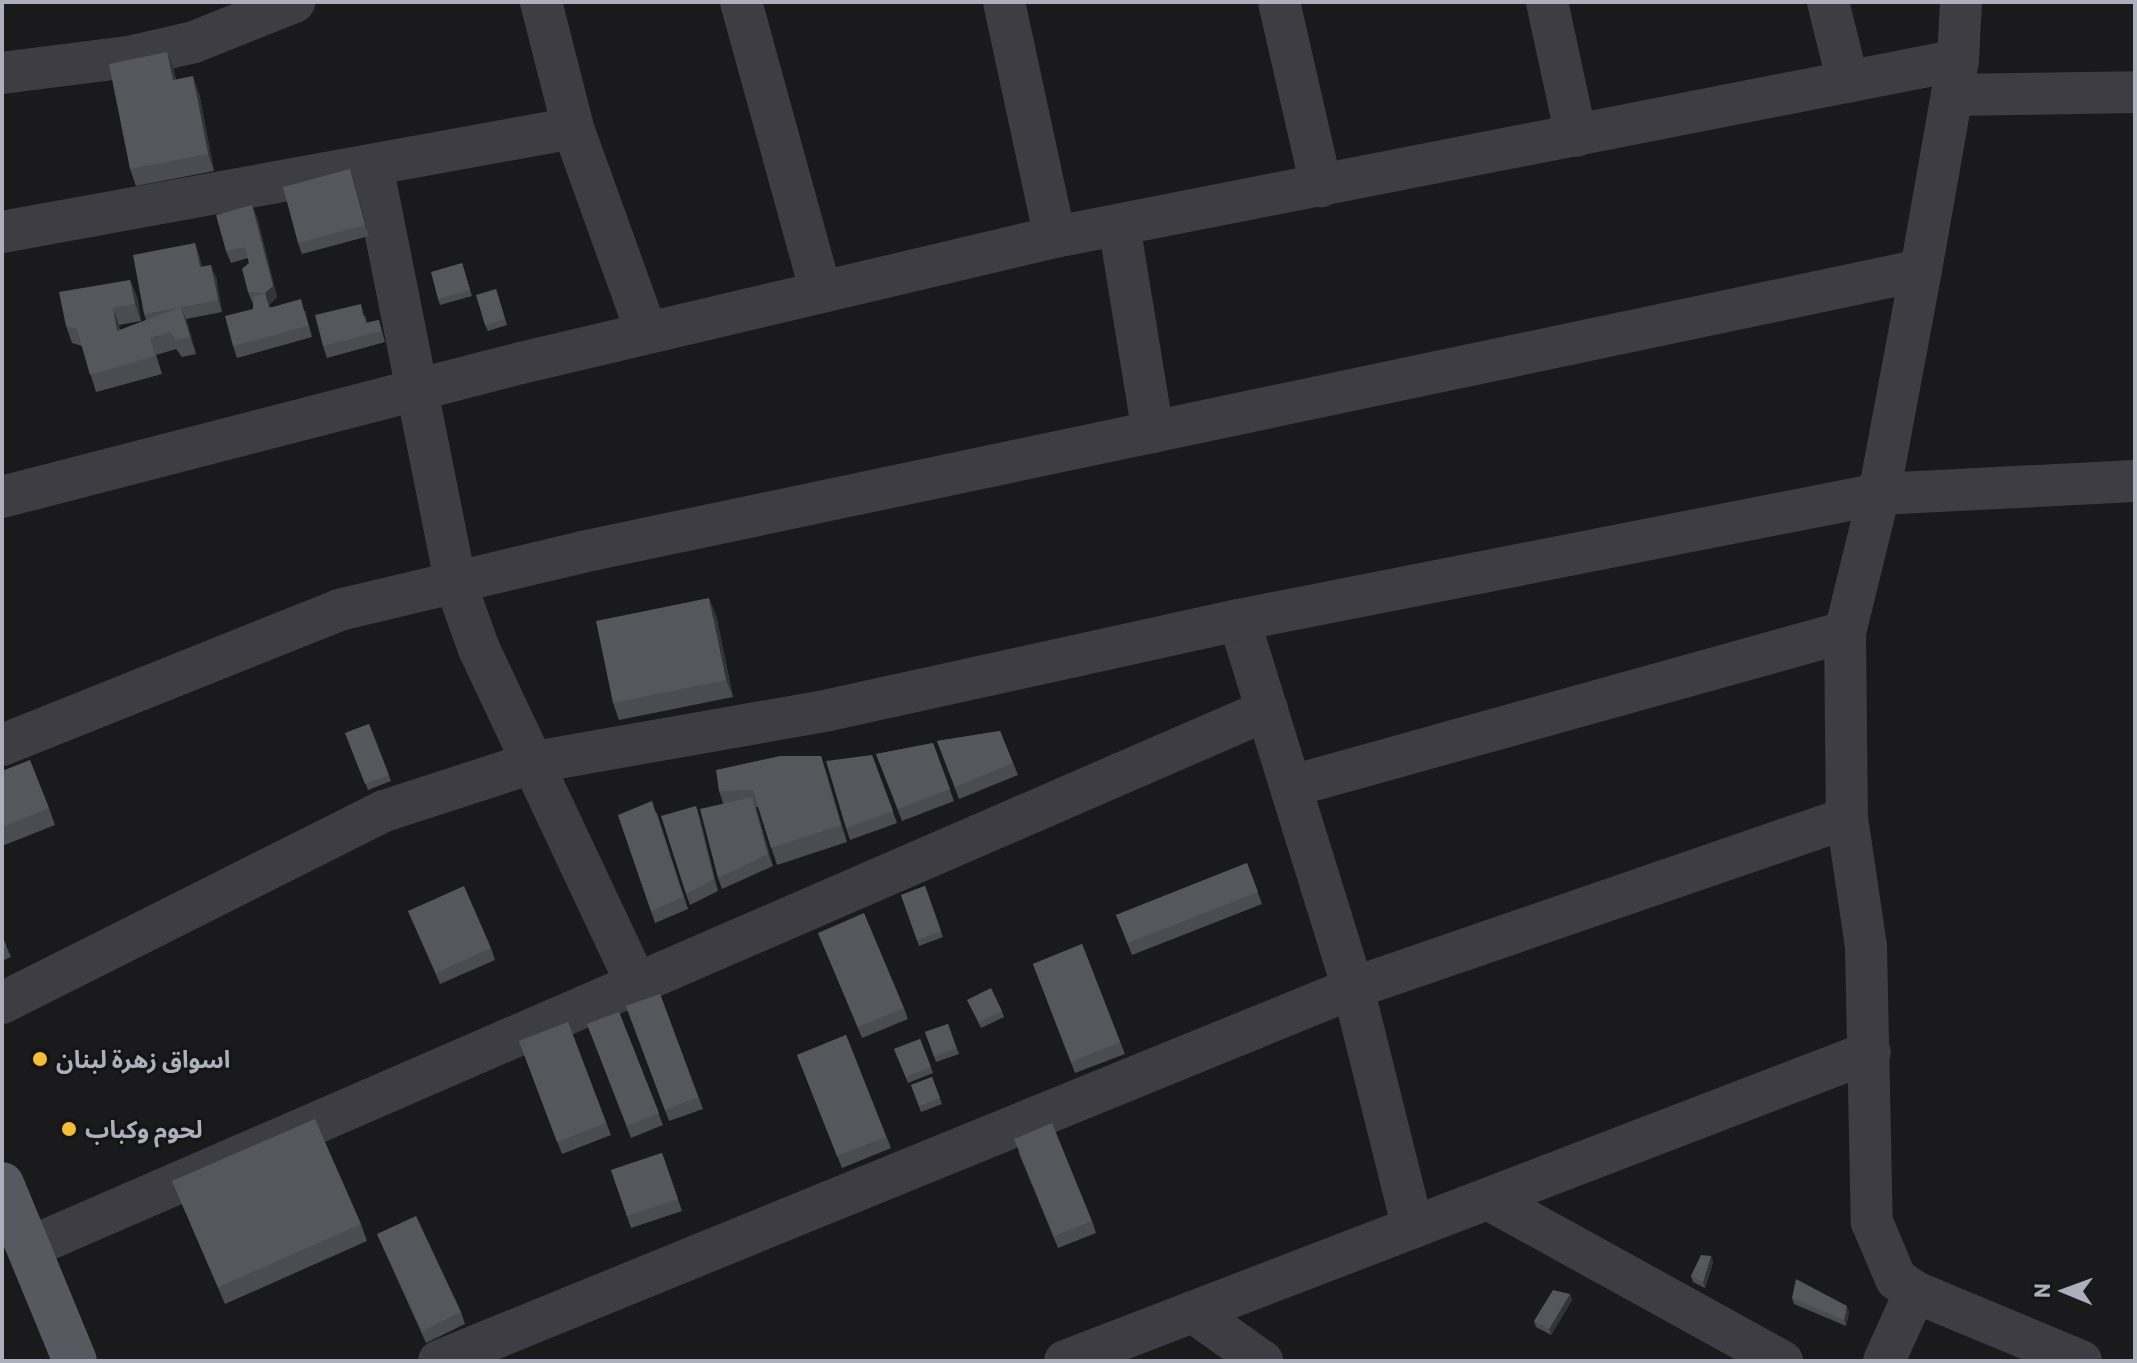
<!DOCTYPE html>
<meta charset="utf-8">
<style>
body{margin:0}
#map{position:relative;width:2137px;height:1363px;overflow:hidden;background:#1a1a1c;font-family:Barlow,"Noto Sans Arabic",sans-serif}
div>[style]{position:absolute}
[style*='--x']{left:calc(var(--x)*1px);top:calc(var(--y)*1px);width:calc(var(--w)*1px);rotate:calc(var(--a)*1deg)}
.minor>*{height:42px;margin:-21px;padding:0 21px;transform-origin:21px;border-radius:21px;background:#3d3d43}
.major>*{height:44px;margin:-22px;padding:0 22px;transform-origin:22px;border-radius:22px;background:#575860}
.wall>*{inset:0;background:#4b4c51}
.shaded-wall>*{inset:0;background:#333437}
.building>*{inset:0;background:#56575d}
.dots>*{width:22px;height:22px;translate:-50% -50%;box-sizing:border-box;border:4px solid #151517;border-radius:50%}
span{translate:-50% -50%;white-space:nowrap;text-align:center;line-height:1.15;-webkit-text-stroke:6px #151517;paint-order:stroke}
.poi-label{font-size:24px;color:#acb0bc;font-weight:700}
.left{translate:0 -50%;text-align:left}
.frame{position:absolute;inset:0;border:4px solid #acb0bc;pointer-events:none}
.north{position:absolute;left:2025px;top:1251px;width:80px;height:80px;-webkit-text-stroke:6px #151517;paint-order:stroke;rotate:271deg;font-size:22px;font-weight:700;line-height:32px;text-align:center;color:#acb0bc}
.north::after{content:'';display:block;margin:auto;width:28px;height:36px;background:#acb0bc;clip-path:polygon(50% 0,100% 100%,50% 72%,0 100%)}
</style>
<div id="map">
<div class="minor">
<i style="--x:541;--y:2;--w:130;--a:75.7"></i>
<i style="--x:573;--y:128;--w:218;--a:70.2"></i>
<i style="--x:741;--y:2;--w:301;--a:74.6"></i>
<i style="--x:1004;--y:2;--w:240;--a:77.8"></i>
<i style="--x:1279;--y:2;--w:189;--a:77.1"></i>
<i style="--x:1547;--y:2;--w:137;--a:77.8"></i>
<i style="--x:1828;--y:2;--w:82;--a:76"></i>
<i style="--x:1961;--y:2;--w:58;--a:93"></i>
<i style="--x:1958;--y:60;--w:213;--a:100"></i>
<i style="--x:1921;--y:270;--w:228;--a:100.6"></i>
<i style="--x:1879;--y:494;--w:142;--a:103.8"></i>
<i style="--x:1845;--y:632;--w:186;--a:89.4"></i>
<i style="--x:1847;--y:818;--w:129;--a:81.6"></i>
<i style="--x:1866;--y:946;--w:276;--a:88.8"></i>
<i style="--x:1872;--y:1222;--w:62;--a:67.2"></i>
<i style="--x:1896;--y:1279;--w:23;--a:34"></i>
<i style="--x:1915;--y:1292;--w:180;--a:22.6"></i>
<i style="--x:2;--y:73;--w:128;--a:-7.2"></i>
<i style="--x:129;--y:57;--w:67;--a:-13"></i>
<i style="--x:194;--y:42;--w:108;--a:-21.8"></i>
<i style="--x:1952;--y:95;--w:183;--a:-0.9"></i>
<i style="--x:372;--y:165;--w:425;--a:78.7"></i>
<i style="--x:455;--y:582;--w:71;--a:70.3"></i>
<i style="--x:479;--y:649;--w:374;--a:64.8"></i>
<i style="--x:1119;--y:225;--w:210;--a:80.7"></i>
<i style="--x:2;--y:232;--w:580;--a:-10.32"></i>
<i style="--x:2;--y:497;--w:536;--a:-14.48"></i>
<i style="--x:521;--y:363;--w:549;--a:-13.28"></i>
<i style="--x:1055;--y:237;--w:920;--a:-11.09"></i>
<i style="--x:1239;--y:620;--w:385;--a:72.8"></i>
<i style="--x:1353;--y:988;--w:247;--a:76"></i>
<i style="--x:2;--y:745;--w:363;--a:-21.8"></i>
<i style="--x:339;--y:610;--w:250;--a:-13.4"></i>
<i style="--x:582;--y:552;--w:1368;--a:-11.89"></i>
<i style="--x:1292;--y:786;--w:574;--a:-15.56"></i>
<i style="--x:2;--y:1003;--w:428;--a:-26.7"></i>
<i style="--x:384;--y:811;--w:159;--a:-18"></i>
<i style="--x:535;--y:762;--w:299;--a:-10"></i>
<i style="--x:829;--y:710;--w:420;--a:-12.4"></i>
<i style="--x:1239;--y:620;--w:652;--a:-11.14"></i>
<i style="--x:1879;--y:494;--w:256;--a:-2.9"></i>
<i style="--x:1488;--y:1199;--w:336;--a:28.9"></i>
<i style="--x:28;--y:1248;--w:1351;--a:-23.47"></i>
<i style="--x:1193;--y:1312;--w:85;--a:35.4"></i>
<i style="--x:439;--y:1361;--w:987;--a:-22.2"></i>
<i style="--x:1353;--y:988;--w:522;--a:-18.99"></i>
<i style="--x:1065;--y:1361;--w:862;--a:-21"></i>
<i style="--x:1884;--y:1361;--w:76;--a:-65.8"></i>
</div>
<div class="major">
<i style="--x:2;--y:1184;--w:191;--a:67.6"></i>
</div>
<div class="wall">
<i style="clip-path:polygon(167px 52px,176px 80px,199px 93px,214px 171px,136px 186px,130px 169px)"></i>
<i style="clip-path:polygon(350px 169px,369px 236px,302px 254px,298px 243px)"></i>
<i style="clip-path:polygon(257px 217px,277px 297px,269px 305px,270px 307px,305px 311px,312px 337px,237px 358px,233px 346px,253px 309px,253px 304px,248px 292px,249px 263px,248px 258px,231px 263px,226px 251px)"></i>
<i style="clip-path:polygon(195px 243px,199px 255px,202px 267px,216px 277px,222px 312px,186px 319px,196px 354px,182px 357px,176px 349px,156px 355px,162px 374px,96px 392px,82px 346px,72px 343px,66px 326px,130px 280px,137px 297px,141px 321px,119px 325px,120px 330px,146px 320px,144px 314px)"></i>
<i style="clip-path:polygon(462px 263px,472px 296px,440px 305px,438px 299px)"></i>
<i style="clip-path:polygon(496px 289px,507px 325px,488px 331px,485px 325px)"></i>
<i style="clip-path:polygon(365px 315px,367px 323px,379px 320px,385px 342px,327px 358px,323px 346px)"></i>
<i style="clip-path:polygon(716px 615px,733px 697px,619px 720px,613px 703px)"></i>
<i style="clip-path:polygon(369px 724px,391px 781px,368px 790px,345px 733px)"></i>
<i style="clip-path:polygon(1000px 731px,1018px 775px,959px 799px,937px 741px)"></i>
<i style="clip-path:polygon(933px 743px,954px 801px,902px 821px,876px 754px)"></i>
<i style="clip-path:polygon(872px 755px,897px 823px,850px 840px,846px 828px)"></i>
<i style="clip-path:polygon(821px 756px,847px 842px,777px 865px,758px 807px,756px 807px,773px 866px,722px 889px,718px 878px,723px 803px,719px 791px)"></i>
<i style="clip-path:polygon(2px 771px,49px 808px,55px 825px,2px 846px)"></i>
<i style="clip-path:polygon(696px 806px,700px 818px,718px 891px,690px 905px,686px 894px)"></i>
<i style="clip-path:polygon(657px 813px,688px 909px,655px 923px,618px 815px)"></i>
<i style="clip-path:polygon(1247px 863px,1262px 904px,1132px 955px,1116px 915px)"></i>
<i style="clip-path:polygon(925px 886px,943px 937px,919px 946px,901px 895px)"></i>
<i style="clip-path:polygon(408px 911px,491px 948px,495px 960px,440px 984px)"></i>
<i style="clip-path:polygon(818px 933px,904px 1008px,908px 1019px,862px 1038px)"></i>
<i style="clip-path:polygon(2px 936px,11px 957px,2px 961px)"></i>
<i style="clip-path:polygon(1082px 944px,1125px 1054px,1075px 1073px,1033px 964px)"></i>
<i style="clip-path:polygon(660px 994px,703px 1109px,669px 1121px,626px 1006px)"></i>
<i style="clip-path:polygon(967px 1000px,1002px 1011px,1004px 1017px,981px 1028px)"></i>
<i style="clip-path:polygon(619px 1012px,663px 1125px,631px 1138px,587px 1024px)"></i>
<i style="clip-path:polygon(568px 1022px,611px 1135px,562px 1154px,519px 1041px)"></i>
<i style="clip-path:polygon(948px 1024px,959px 1054px,936px 1062px,925px 1032px)"></i>
<i style="clip-path:polygon(846px 1035px,891px 1148px,842px 1168px,797px 1055px)"></i>
<i style="clip-path:polygon(920px 1039px,933px 1073px,908px 1083px,894px 1049px)"></i>
<i style="clip-path:polygon(932px 1077px,942px 1104px,921px 1112px,911px 1085px)"></i>
<i style="clip-path:polygon(1018px 1151px,1092px 1221px,1096px 1233px,1058px 1248px)"></i>
<i style="clip-path:polygon(662px 1153px,682px 1211px,631px 1228px,611px 1170px)"></i>
<i style="clip-path:polygon(172px 1181px,361px 1224px,367px 1241px,225px 1304px)"></i>
<i style="clip-path:polygon(377px 1234px,461px 1312px,465px 1324px,426px 1343px)"></i>
<i style="clip-path:polygon(1711px 1256px,1713px 1262px,1705px 1288px,1693px 1282px,1691px 1276px)"></i>
<i style="clip-path:polygon(1570px 1294px,1572px 1300px,1551px 1335px,1536px 1327px,1534px 1321px)"></i>
<i style="clip-path:polygon(1792px 1298px,1849px 1312px,1846px 1326px,1794px 1304px)"></i>
</div>
<div class="shaded-wall">
<i style="clip-path:polygon(167px 52px,174px 69px,179px 97px,173px 80px)"></i>
<i style="clip-path:polygon(193px 76px,199px 93px,214px 171px,208px 154px)"></i>
<i style="clip-path:polygon(350px 169px,354px 181px,369px 236px,365px 225px)"></i>
<i style="clip-path:polygon(252px 205px,257px 217px,277px 297px,269px 305px,273px 319px,265px 293px)"></i>
<i style="clip-path:polygon(195px 243px,199px 255px,204px 279px,200px 267px)"></i>
<i style="clip-path:polygon(211px 265px,216px 277px,222px 312px,218px 300px)"></i>
<i style="clip-path:polygon(130px 280px,137px 297px,141px 321px,135px 304px)"></i>
<i style="clip-path:polygon(181px 307px,188px 324px,196px 354px,190px 337px)"></i>
<i style="clip-path:polygon(113px 308px,119px 325px,123px 348px,117px 331px)"></i>
<i style="clip-path:polygon(709px 598px,716px 615px,733px 697px,726px 680px)"></i>
<i style="clip-path:polygon(821px 756px,827px 773px,847px 842px,841px 825px)"></i>
<i style="clip-path:polygon(752px 797px,756px 809px,773px 866px,768px 854px)"></i>
<i style="clip-path:polygon(696px 806px,700px 818px,718px 891px,714px 879px)"></i>
<i style="clip-path:polygon(1711px 1256px,1713px 1262px,1705px 1288px,1703px 1282px)"></i>
<i style="clip-path:polygon(1570px 1294px,1572px 1300px,1551px 1335px,1549px 1329px)"></i>
<i style="clip-path:polygon(1847px 1306px,1849px 1312px,1846px 1326px,1844px 1320px)"></i>
</div>
<div class="building">
<i style="clip-path:polygon(167px 52px,173px 80px,193px 76px,208px 154px,130px 169px,109px 64px)"></i>
<i style="clip-path:polygon(350px 169px,365px 225px,298px 243px,283px 187px)"></i>
<i style="clip-path:polygon(252px 205px,273px 286px,265px 293px,269px 308px,301px 299px,308px 326px,233px 346px,225px 316px,253px 309px,254px 296px,265px 293px,248px 292px,242px 269px,249px 263px,245px 247px,226px 251px,216px 215px)"></i>
<i style="clip-path:polygon(195px 243px,200px 267px,211px 265px,218px 300px,144px 314px,133px 255px)"></i>
<i style="clip-path:polygon(462px 263px,470px 290px,438px 299px,431px 272px)"></i>
<i style="clip-path:polygon(130px 280px,135px 304px,113px 308px,117px 331px,181px 307px,190px 337px,176px 340px,170px 332px,150px 338px,155px 356px,90px 375px,77px 329px,66px 326px,59px 292px)"></i>
<i style="clip-path:polygon(496px 289px,505px 319px,485px 325px,476px 295px)"></i>
<i style="clip-path:polygon(361px 304px,365px 323px,379px 320px,381px 331px,323px 346px,315px 315px)"></i>
<i style="clip-path:polygon(709px 598px,726px 680px,613px 703px,596px 621px)"></i>
<i style="clip-path:polygon(369px 724px,389px 775px,365px 784px,345px 733px)"></i>
<i style="clip-path:polygon(1000px 731px,1013px 763px,955px 787px,937px 741px)"></i>
<i style="clip-path:polygon(933px 743px,950px 789px,898px 809px,876px 754px)"></i>
<i style="clip-path:polygon(872px 755px,893px 811px,846px 828px,826px 761px)"></i>
<i style="clip-path:polygon(780px 756px,821px 756px,841px 825px,771px 848px,753px 790px,719px 791px,716px 770px)"></i>
<i style="clip-path:polygon(30px 760px,49px 808px,2px 827px,2px 771px)"></i>
<i style="clip-path:polygon(752px 797px,768px 854px,718px 878px,700px 809px)"></i>
<i style="clip-path:polygon(652px 801px,683px 897px,651px 911px,618px 815px)"></i>
<i style="clip-path:polygon(696px 806px,714px 879px,686px 894px,661px 816px)"></i>
<i style="clip-path:polygon(1247px 863px,1258px 892px,1128px 943px,1116px 915px)"></i>
<i style="clip-path:polygon(464px 886px,491px 948px,436px 973px,408px 911px)"></i>
<i style="clip-path:polygon(925px 886px,941px 931px,917px 940px,901px 895px)"></i>
<i style="clip-path:polygon(864px 913px,904px 1008px,858px 1027px,818px 933px)"></i>
<i style="clip-path:polygon(2px 936px,6px 946px,2px 948px)"></i>
<i style="clip-path:polygon(1082px 944px,1120px 1042px,1071px 1062px,1033px 964px)"></i>
<i style="clip-path:polygon(991px 988px,1002px 1011px,979px 1022px,967px 1000px)"></i>
<i style="clip-path:polygon(660px 994px,698px 1097px,665px 1110px,626px 1006px)"></i>
<i style="clip-path:polygon(619px 1012px,659px 1113px,627px 1126px,587px 1024px)"></i>
<i style="clip-path:polygon(568px 1022px,606px 1123px,557px 1142px,519px 1041px)"></i>
<i style="clip-path:polygon(948px 1024px,956px 1048px,934px 1056px,925px 1032px)"></i>
<i style="clip-path:polygon(846px 1035px,886px 1137px,837px 1156px,797px 1055px)"></i>
<i style="clip-path:polygon(920px 1039px,931px 1067px,906px 1077px,894px 1049px)"></i>
<i style="clip-path:polygon(932px 1077px,940px 1098px,919px 1106px,911px 1085px)"></i>
<i style="clip-path:polygon(315px 1119px,361px 1224px,218px 1287px,172px 1181px)"></i>
<i style="clip-path:polygon(1052px 1123px,1092px 1221px,1054px 1236px,1014px 1139px)"></i>
<i style="clip-path:polygon(662px 1153px,678px 1199px,627px 1216px,611px 1170px)"></i>
<i style="clip-path:polygon(416px 1216px,461px 1312px,422px 1331px,377px 1234px)"></i>
<i style="clip-path:polygon(1701px 1255px,1711px 1256px,1703px 1282px,1691px 1276px)"></i>
<i style="clip-path:polygon(1796px 1279px,1847px 1306px,1844px 1320px,1792px 1298px)"></i>
<i style="clip-path:polygon(1553px 1290px,1570px 1294px,1549px 1329px,1534px 1321px)"></i>
</div>
<div class="dots">
<i style="left:40px;top:1059px;background:#f4bd39"></i>
<i style="left:69px;top:1129px;background:#f4bd39"></i>
</div>
<div class="poi-label">
<span class="left" style="left:56px;top:1059px">اسواق زهرة لبنان</span>
<span class="left" style="left:85px;top:1129px">لحوم وكباب</span>
</div>
<div class="frame"></div>
<div class="north">N</div>
</div>
